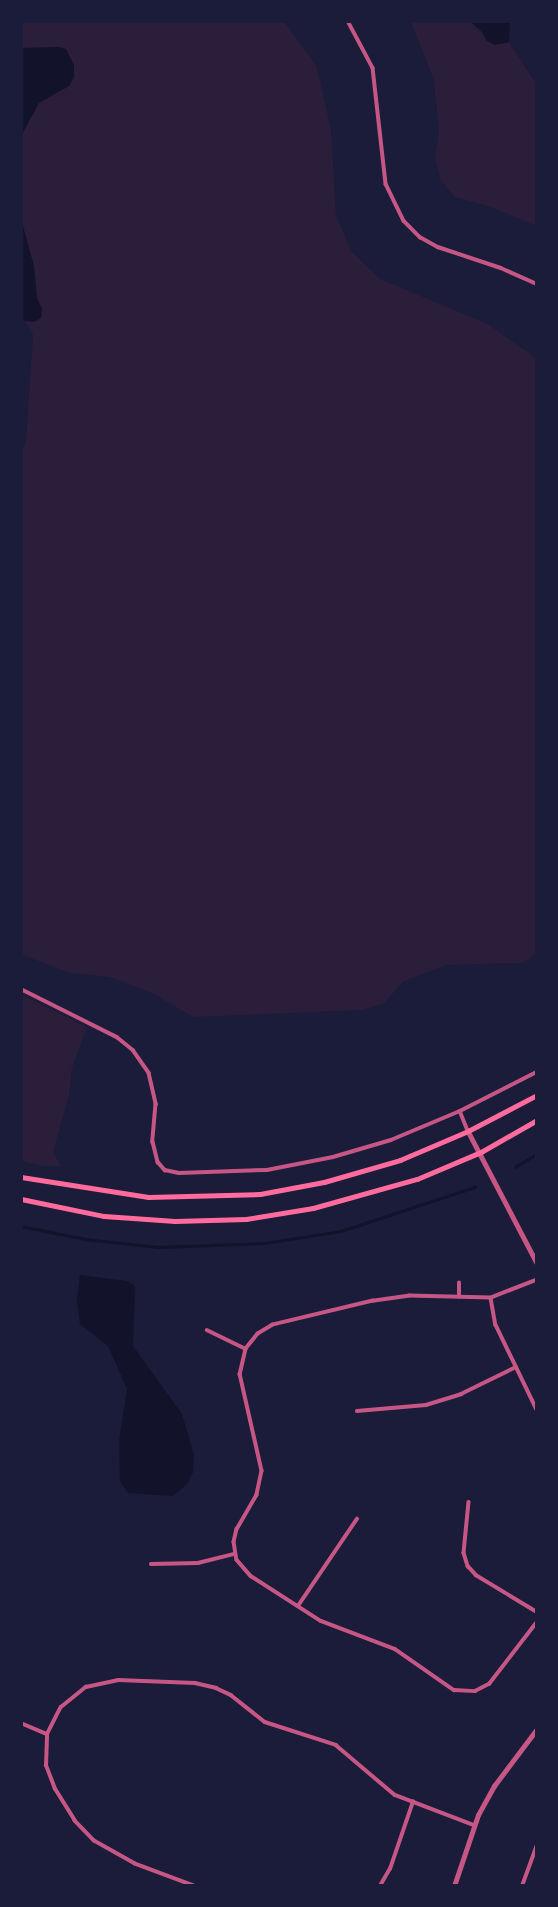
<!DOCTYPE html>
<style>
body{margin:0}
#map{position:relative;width:558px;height:1907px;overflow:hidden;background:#1b1b3a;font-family:"Asap Condensed",sans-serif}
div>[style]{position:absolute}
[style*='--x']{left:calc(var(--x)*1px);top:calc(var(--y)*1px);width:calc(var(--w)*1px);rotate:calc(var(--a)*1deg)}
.green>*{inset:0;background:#2a1e3b}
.water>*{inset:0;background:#12122b}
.stream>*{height:2.5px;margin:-1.25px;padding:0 1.25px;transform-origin:1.25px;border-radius:1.25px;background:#12122b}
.minor>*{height:3.5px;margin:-1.75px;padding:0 1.75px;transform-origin:1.75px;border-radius:1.75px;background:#c65784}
.tertiary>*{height:4.5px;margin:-2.25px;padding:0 2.25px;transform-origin:2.25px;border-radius:2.25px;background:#c65784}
.primary>*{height:5px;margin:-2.5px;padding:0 2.5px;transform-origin:2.5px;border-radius:2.5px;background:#ff6b9d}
span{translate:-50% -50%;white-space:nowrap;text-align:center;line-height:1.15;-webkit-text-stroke:7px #1b1b3a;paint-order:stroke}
.frame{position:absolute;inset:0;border:23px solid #1b1b3a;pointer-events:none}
</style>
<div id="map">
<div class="green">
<i style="clip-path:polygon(21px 21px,284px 21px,316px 65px,331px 129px,336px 216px,352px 252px,380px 279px,488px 324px,537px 359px,537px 953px,523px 963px,446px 965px,404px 981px,383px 1004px,361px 1010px,193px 1017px,152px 993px,110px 977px,69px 973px,21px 954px,21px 453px,26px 442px,33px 335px,21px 314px)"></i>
<i style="clip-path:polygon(411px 21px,470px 21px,495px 45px,509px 42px,537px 85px,537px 226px,488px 206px,455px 197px,441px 181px,435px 158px,439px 132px,434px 81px)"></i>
<i style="clip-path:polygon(21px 994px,87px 1027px,72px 1068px,69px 1095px,53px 1152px,61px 1166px,43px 1166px,21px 1161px)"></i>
</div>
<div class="water">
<i style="clip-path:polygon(470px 21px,510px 21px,509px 42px,495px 45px,487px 41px,482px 32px)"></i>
<i style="clip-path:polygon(59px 47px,66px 49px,74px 65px,74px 77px,69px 86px,39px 103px,21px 136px,21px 48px)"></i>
<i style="clip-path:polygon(21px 219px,34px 266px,37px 298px,42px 309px,41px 318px,34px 322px,24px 321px,21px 314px)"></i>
<i style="clip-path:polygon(80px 1275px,127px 1281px,135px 1286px,133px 1346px,182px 1414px,194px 1455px,193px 1472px,188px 1483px,173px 1496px,128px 1493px,120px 1481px,119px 1441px,127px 1389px,108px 1346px,80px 1324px,77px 1300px)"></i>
</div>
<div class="stream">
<i style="--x:515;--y:1167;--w:26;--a:-31"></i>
<i style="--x:21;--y:1226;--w:65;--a:11.5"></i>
<i style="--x:85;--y:1239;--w:73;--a:6.3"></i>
<i style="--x:158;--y:1247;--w:107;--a:-2.1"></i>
<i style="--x:265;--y:1243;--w:77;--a:-9"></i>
<i style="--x:341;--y:1231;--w:141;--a:-18.2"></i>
</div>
<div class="minor">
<i style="--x:348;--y:21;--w:53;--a:62"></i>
<i style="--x:373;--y:68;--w:117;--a:83.6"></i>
<i style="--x:386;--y:184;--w:41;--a:64.1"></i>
<i style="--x:404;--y:221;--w:23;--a:45"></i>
<i style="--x:420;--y:237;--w:21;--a:29"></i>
<i style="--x:438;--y:247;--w:66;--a:18.4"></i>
<i style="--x:501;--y:268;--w:39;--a:24"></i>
<i style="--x:21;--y:989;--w:107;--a:26.6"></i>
<i style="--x:117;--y:1037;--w:21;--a:39"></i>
<i style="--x:133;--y:1050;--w:28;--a:55"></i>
<i style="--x:149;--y:1073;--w:32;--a:77"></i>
<i style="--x:156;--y:1104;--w:38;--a:95"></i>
<i style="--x:153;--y:1142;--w:21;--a:76"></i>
<i style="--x:158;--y:1162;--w:11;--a:49"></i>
<i style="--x:165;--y:1170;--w:14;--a:12"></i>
<i style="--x:179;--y:1173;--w:88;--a:-2"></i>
<i style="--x:267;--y:1170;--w:67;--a:-11.1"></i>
<i style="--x:333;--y:1157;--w:60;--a:-16.3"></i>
<i style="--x:391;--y:1140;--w:75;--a:-22.8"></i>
<i style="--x:460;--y:1111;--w:86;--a:-26.9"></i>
<i style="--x:460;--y:1111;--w:22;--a:68"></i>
<i style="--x:537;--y:1280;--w:49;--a:158.6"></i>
<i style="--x:491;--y:1298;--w:81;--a:-178.6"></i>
<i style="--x:410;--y:1296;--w:37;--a:172"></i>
<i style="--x:373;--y:1301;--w:103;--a:166.5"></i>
<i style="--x:273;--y:1325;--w:17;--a:149"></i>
<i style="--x:258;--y:1334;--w:19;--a:129"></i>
<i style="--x:246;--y:1349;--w:26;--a:103"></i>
<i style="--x:240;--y:1374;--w:99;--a:77.2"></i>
<i style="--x:262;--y:1471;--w:25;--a:102"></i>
<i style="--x:257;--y:1495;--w:39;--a:120"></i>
<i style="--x:237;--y:1529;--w:13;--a:103"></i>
<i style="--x:234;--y:1542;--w:18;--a:81"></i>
<i style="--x:237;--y:1560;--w:21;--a:49"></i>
<i style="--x:251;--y:1576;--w:83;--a:32.7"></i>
<i style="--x:321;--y:1621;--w:79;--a:20.7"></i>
<i style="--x:395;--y:1649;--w:72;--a:34.8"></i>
<i style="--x:454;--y:1690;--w:21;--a:3"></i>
<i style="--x:475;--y:1691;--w:16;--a:-27"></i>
<i style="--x:489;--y:1684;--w:78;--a:-52.3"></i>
<i style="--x:459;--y:1297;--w:14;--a:-90"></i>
<i style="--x:491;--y:1298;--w:27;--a:80"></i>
<i style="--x:496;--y:1325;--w:94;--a:64.2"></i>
<i style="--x:207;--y:1330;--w:43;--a:26"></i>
<i style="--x:357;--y:1411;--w:69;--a:-5"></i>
<i style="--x:426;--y:1405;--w:37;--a:-17"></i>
<i style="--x:461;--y:1394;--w:61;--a:-26.1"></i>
<i style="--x:469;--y:1502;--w:51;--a:95.6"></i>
<i style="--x:464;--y:1553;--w:14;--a:73"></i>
<i style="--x:468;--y:1566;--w:12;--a:48"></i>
<i style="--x:476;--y:1575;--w:71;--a:31.2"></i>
<i style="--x:151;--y:1564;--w:47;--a:-1.2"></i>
<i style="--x:198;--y:1563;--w:37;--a:-14"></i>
<i style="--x:298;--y:1606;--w:105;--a:-55.9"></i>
<i style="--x:21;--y:1723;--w:28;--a:23"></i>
<i style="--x:194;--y:1886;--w:63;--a:-159.6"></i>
<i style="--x:135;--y:1864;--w:47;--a:-150.7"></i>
<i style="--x:94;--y:1841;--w:28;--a:-134"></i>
<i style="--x:75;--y:1821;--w:38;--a:-122"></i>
<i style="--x:55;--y:1789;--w:25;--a:-111"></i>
<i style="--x:46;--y:1766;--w:32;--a:-88"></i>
<i style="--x:47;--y:1734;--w:30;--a:-63"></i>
<i style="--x:61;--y:1707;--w:32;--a:-39"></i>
<i style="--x:86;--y:1687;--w:33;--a:-12"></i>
<i style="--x:118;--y:1680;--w:77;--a:2.2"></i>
<i style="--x:195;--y:1683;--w:22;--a:13"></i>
<i style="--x:216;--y:1688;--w:17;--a:25"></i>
<i style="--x:231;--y:1695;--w:43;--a:38.5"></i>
<i style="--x:265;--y:1722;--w:75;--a:17.9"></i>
<i style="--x:336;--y:1745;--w:77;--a:40.3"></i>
<i style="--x:395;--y:1795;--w:85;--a:20.8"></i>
<i style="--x:380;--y:1886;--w:20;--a:-60"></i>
<i style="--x:390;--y:1869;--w:71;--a:-71.1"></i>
<i style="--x:522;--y:1886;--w:44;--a:-69.9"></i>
</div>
<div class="tertiary">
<i style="--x:468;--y:1131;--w:149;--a:62.4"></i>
<i style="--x:454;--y:1886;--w:75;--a:-71.3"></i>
<i style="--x:478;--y:1815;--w:33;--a:-61"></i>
<i style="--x:494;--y:1786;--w:71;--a:-53"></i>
</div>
<div class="primary">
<i style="--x:21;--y:1177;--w:129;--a:8.9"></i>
<i style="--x:148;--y:1197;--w:112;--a:-1.5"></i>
<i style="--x:260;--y:1194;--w:65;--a:-10.6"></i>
<i style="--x:324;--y:1182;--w:79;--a:-16.1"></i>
<i style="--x:400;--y:1160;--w:74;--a:-23.1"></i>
<i style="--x:468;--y:1131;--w:78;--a:-27.6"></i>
<i style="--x:21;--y:1199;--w:85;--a:11.6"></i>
<i style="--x:104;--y:1216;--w:71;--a:4"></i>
<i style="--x:175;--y:1221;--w:71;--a:-1.6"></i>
<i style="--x:246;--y:1219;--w:68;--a:-9.3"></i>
<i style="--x:313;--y:1208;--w:108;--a:-15.6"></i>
<i style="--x:417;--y:1179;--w:69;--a:-22.9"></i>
<i style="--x:481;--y:1152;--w:64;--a:-29.7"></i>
</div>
<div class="frame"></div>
</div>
